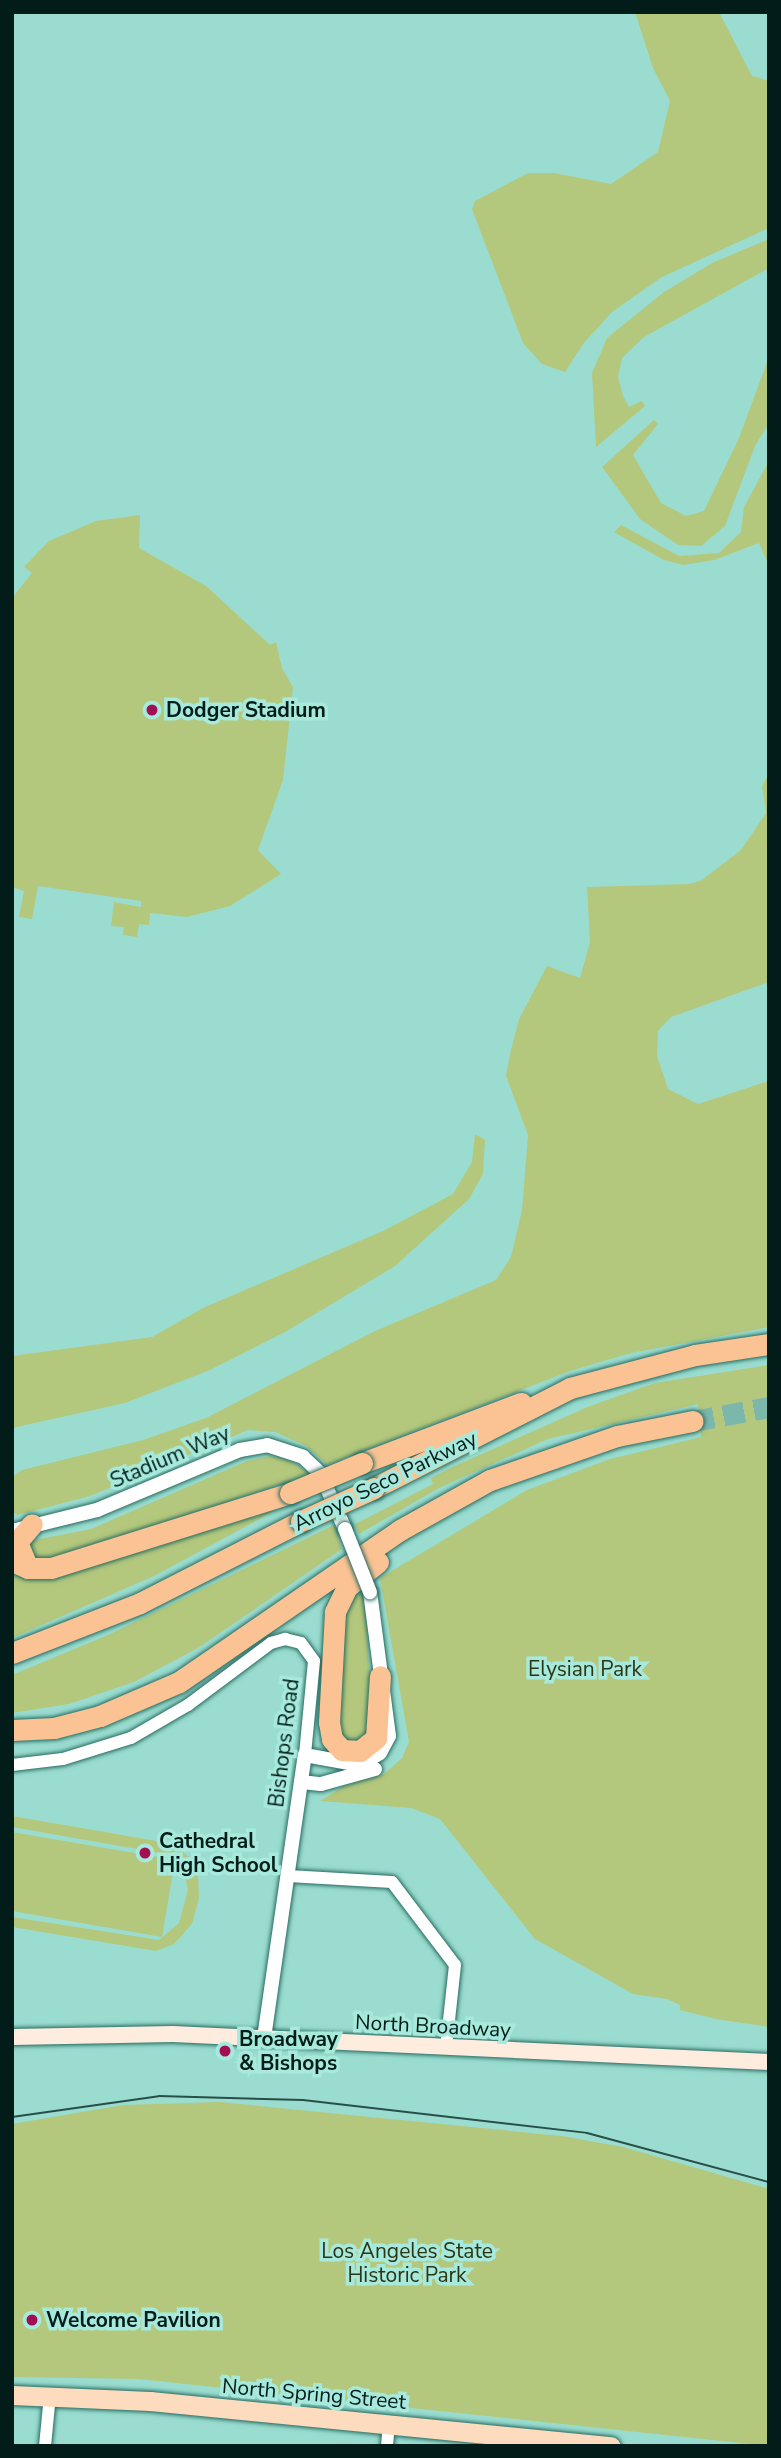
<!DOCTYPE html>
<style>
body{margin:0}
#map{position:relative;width:781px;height:2458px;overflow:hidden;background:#9addd0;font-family:"Nunito Sans",sans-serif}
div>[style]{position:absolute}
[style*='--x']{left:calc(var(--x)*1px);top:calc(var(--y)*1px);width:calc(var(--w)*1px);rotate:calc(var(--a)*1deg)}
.green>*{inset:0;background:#b3c87c}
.motorway-tunnel>*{height:21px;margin-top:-10.5px;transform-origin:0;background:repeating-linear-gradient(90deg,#7cb7ab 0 21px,transparent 0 31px)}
.roads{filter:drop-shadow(0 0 2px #286b61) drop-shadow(0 0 2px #286b61)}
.minor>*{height:12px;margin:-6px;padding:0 6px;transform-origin:6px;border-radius:6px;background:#fff}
.tertiary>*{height:14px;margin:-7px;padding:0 7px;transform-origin:7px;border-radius:7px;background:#fff}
.secondary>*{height:16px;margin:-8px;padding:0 8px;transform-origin:8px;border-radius:8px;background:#feeddf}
.primary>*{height:19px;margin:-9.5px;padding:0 9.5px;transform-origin:9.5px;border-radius:9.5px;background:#fddbbe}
.motorway>*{height:21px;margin:-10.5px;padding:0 10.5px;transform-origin:10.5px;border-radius:10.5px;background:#fbc393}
.tram>*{height:2px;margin:-1px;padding:0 1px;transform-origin:1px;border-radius:1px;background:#294e48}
.bridges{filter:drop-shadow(0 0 2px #286b61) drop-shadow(0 0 2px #286b61)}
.tertiary-bridge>*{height:14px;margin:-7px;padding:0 7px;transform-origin:7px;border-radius:7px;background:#fff}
.motorway-bridge>*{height:21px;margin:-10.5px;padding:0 10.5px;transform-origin:10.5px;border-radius:10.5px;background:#fbc393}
.dots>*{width:19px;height:19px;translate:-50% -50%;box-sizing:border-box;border:4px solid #a7eadd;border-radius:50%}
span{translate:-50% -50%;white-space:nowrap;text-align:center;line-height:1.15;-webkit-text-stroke:7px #a7eadd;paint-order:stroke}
.poi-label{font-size:21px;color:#021d19;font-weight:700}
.left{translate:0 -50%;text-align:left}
.street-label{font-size:21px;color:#021d19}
.park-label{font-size:21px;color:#2c3512}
.frame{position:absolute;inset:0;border:14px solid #021d19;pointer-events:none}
</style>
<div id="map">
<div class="green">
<i style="clip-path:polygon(635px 12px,719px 12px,752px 76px,769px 81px,769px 228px,662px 277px,612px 312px,583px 344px,565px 372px,542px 364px,523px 343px,472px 209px,475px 201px,528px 173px,554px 173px,611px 184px,658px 152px,670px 101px,653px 68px)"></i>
<i style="clip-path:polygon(769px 239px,769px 268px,644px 337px,622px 358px,618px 377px,623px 396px,629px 407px,642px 401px,645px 406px,596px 447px,592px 373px,607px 338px,664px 292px,712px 263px)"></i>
<i style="clip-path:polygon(769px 357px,769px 423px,755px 446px,725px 526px,701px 546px,678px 545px,640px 519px,602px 467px,654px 420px,658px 424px,633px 455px,661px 503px,686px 516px,704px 511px,739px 438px)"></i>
<i style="clip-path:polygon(769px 461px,769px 566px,759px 543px,714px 560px,683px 565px,664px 560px,614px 532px,621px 525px,679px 556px,719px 553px,741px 532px,744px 507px)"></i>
<i style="clip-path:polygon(140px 515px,139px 548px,206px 586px,270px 645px,276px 642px,282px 668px,293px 687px,283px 780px,258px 850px,281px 874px,230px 906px,187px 917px,150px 913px,149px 925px,139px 924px,137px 937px,123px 935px,124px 927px,111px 926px,114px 902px,141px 907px,141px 901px,38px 886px,32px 919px,19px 917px,24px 891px,12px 887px,12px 598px,32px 573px,24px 567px,49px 541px,96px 521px)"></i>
<i style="clip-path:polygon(769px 774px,769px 982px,671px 1017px,658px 1031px,657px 1056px,668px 1089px,698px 1104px,769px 1081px,769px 1327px,631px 1353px,570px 1371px,327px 1465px,306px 1446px,275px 1432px,248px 1430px,90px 1496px,17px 1515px,12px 1511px,12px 1477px,22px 1470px,143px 1440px,206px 1418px,375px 1331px,496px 1280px,511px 1257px,522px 1210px,528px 1135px,506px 1076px,510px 1054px,519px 1019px,547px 966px,580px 978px,590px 942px,587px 887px,690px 884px,702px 880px,741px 850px,766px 813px,762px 786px)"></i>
<i style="clip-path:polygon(475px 1134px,485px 1140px,483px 1174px,469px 1199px,395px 1266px,285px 1332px,210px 1370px,125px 1403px,12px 1428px,12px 1356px,152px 1337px,203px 1308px,383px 1231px,453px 1194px,472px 1162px)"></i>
<i style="clip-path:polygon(769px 1365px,769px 2027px,716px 2019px,680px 2010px,680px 2005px,667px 1999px,633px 1994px,535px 1939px,440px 1819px,411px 1808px,320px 1801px,344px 1786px,384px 1774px,402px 1758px,409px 1742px,380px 1578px,527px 1490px,610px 1459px,701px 1437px,698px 1404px,548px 1439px,439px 1488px,359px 1534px,355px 1524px,433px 1484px,431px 1478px,450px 1468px,590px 1406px,655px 1383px)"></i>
<i style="clip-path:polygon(270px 1456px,289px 1460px,311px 1474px,55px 1559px,37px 1560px,30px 1555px,27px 1546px,34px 1540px,91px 1529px,247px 1461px)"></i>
<i style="clip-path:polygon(293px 1501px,154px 1576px,12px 1638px,12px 1568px)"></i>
<i style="clip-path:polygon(334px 1525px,342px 1549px,198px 1648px,134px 1682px,69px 1704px,12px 1713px,12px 1675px,108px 1635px)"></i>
<i style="clip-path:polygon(359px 1585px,366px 1606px,372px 1734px,348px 1744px,340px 1736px,339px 1721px,344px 1605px)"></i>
<i style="clip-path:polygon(12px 1816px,174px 1844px,189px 1857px,198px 1875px,199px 1898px,192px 1924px,174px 1944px,156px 1951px,12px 1927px,12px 1917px,159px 1940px,179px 1923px,188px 1890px,183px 1867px,171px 1855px,12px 1827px)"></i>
<i style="clip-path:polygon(12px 1832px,175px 1860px,162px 1937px,12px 1911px)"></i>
<i style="clip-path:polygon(220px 2102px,562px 2136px,623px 2147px,769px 2189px,769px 2446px,138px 2379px,12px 2377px,12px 2124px,123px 2105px)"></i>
</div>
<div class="motorway-tunnel">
<i style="--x:693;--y:1421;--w:77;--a:-10.4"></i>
</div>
<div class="roads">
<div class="minor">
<i style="--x:12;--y:1765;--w:51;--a:-6.7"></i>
<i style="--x:63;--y:1759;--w:71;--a:-17.2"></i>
<i style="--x:131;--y:1738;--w:66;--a:-30.1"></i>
<i style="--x:188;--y:1705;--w:104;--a:-36.8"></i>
<i style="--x:271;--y:1643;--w:15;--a:-16"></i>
<i style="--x:285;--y:1639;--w:16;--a:14"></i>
<i style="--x:301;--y:1643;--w:22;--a:54"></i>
<i style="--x:314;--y:1661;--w:94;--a:95.5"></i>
<i style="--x:288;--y:1876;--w:104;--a:3.3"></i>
<i style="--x:392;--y:1882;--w:104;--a:52.8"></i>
<i style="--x:455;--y:1965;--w:83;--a:96.2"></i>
<i style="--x:45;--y:2446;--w:51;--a:-84.4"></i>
<i style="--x:387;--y:2446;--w:23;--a:-85"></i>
</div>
<div class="tertiary">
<i style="--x:12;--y:1531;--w:88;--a:-13.9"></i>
<i style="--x:97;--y:1510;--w:155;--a:-22.8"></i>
<i style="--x:240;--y:1450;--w:27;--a:-10"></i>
<i style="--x:267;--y:1445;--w:38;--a:18"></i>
<i style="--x:303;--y:1457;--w:23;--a:43"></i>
<i style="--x:320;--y:1473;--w:61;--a:65.9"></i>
<i style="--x:301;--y:1782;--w:20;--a:6"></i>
<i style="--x:321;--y:1784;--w:56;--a:-15.5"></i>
<i style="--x:264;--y:2038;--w:286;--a:-81.8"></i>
<i style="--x:305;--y:1755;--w:56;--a:10.3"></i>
<i style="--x:360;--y:1765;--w:23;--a:-31"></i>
<i style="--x:380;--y:1753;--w:19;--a:-62"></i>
<i style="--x:389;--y:1736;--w:145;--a:-97.5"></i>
</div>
<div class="secondary">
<i style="--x:12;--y:2037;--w:161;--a:-1.1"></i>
<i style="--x:173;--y:2034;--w:597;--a:2.69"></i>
</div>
<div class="primary">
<i style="--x:12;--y:2395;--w:138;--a:2.5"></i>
<i style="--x:150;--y:2401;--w:463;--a:5.6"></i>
</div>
<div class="motorway">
<i style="--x:362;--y:1463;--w:170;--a:-20.7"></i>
<i style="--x:374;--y:1488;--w:220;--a:-27"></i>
<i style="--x:570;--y:1388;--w:129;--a:-14.8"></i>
<i style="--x:695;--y:1355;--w:75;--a:-8.5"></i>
<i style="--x:12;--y:1561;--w:17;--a:24"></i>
<i style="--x:28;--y:1568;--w:23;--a:0"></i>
<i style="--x:51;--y:1568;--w:250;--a:-17.4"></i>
<i style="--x:378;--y:1562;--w:40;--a:141"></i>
<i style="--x:347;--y:1587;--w:28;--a:116"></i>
<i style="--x:335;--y:1612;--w:110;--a:93.1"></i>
<i style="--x:329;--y:1722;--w:17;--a:80"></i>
<i style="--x:332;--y:1739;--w:15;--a:48"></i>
<i style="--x:342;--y:1750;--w:18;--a:3"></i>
<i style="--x:360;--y:1751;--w:21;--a:-39"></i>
<i style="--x:376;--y:1738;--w:62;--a:-86.3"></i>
<i style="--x:28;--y:1568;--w:28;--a:-113"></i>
<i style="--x:17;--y:1542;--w:23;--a:-50"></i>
<i style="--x:12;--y:1653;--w:137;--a:-21.3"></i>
<i style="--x:140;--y:1603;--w:181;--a:-27"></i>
<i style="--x:12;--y:1730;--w:42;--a:-2.7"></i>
<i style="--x:54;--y:1728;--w:48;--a:-14.6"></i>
<i style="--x:100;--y:1716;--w:86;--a:-23.3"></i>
<i style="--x:179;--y:1682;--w:268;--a:-34.5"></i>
<i style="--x:400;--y:1530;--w:103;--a:-29.1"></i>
<i style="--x:490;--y:1480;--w:134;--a:-19.1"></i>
<i style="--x:617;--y:1436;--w:77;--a:-11.2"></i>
</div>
</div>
<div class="tram">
<i style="--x:12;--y:2117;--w:148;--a:-8.1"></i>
<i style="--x:159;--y:2096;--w:144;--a:1.6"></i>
<i style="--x:303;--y:2100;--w:286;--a:6.6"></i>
<i style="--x:587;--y:2133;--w:188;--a:15.1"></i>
</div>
<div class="bridges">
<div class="tertiary-bridge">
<i style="--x:345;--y:1529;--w:68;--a:68.4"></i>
</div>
<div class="motorway-bridge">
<i style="--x:290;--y:1493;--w:78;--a:-22.6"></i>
<i style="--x:301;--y:1521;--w:80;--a:-24.3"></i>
</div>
</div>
<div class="dots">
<i style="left:152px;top:710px;background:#a20f53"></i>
<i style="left:145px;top:1853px;background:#a20f53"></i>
<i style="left:225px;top:2051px;background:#a20f53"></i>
<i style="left:32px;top:2320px;background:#a20f53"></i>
</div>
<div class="poi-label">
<span class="left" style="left:166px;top:710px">Dodger Stadium</span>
<span class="left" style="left:159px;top:1853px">Cathedral<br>High School</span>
<span class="left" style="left:239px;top:2051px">Broadway<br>&amp; Bishops</span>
<span class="left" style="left:46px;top:2320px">Welcome Pavilion</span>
</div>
<div class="street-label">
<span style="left:170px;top:1457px;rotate:-23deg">Stadium Way</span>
<span style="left:385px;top:1481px;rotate:-26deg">Arroyo Seco Parkway</span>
<span style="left:284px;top:1743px;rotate:-83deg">Bishops Road</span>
<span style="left:433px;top:2026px;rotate:3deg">North Broadway</span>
<span style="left:314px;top:2394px;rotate:5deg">North Spring Street</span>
</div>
<div class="park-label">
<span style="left:585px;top:1669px">Elysian Park</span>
<span style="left:407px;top:2263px">Los Angeles State<br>Historic Park</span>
</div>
<div class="frame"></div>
</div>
